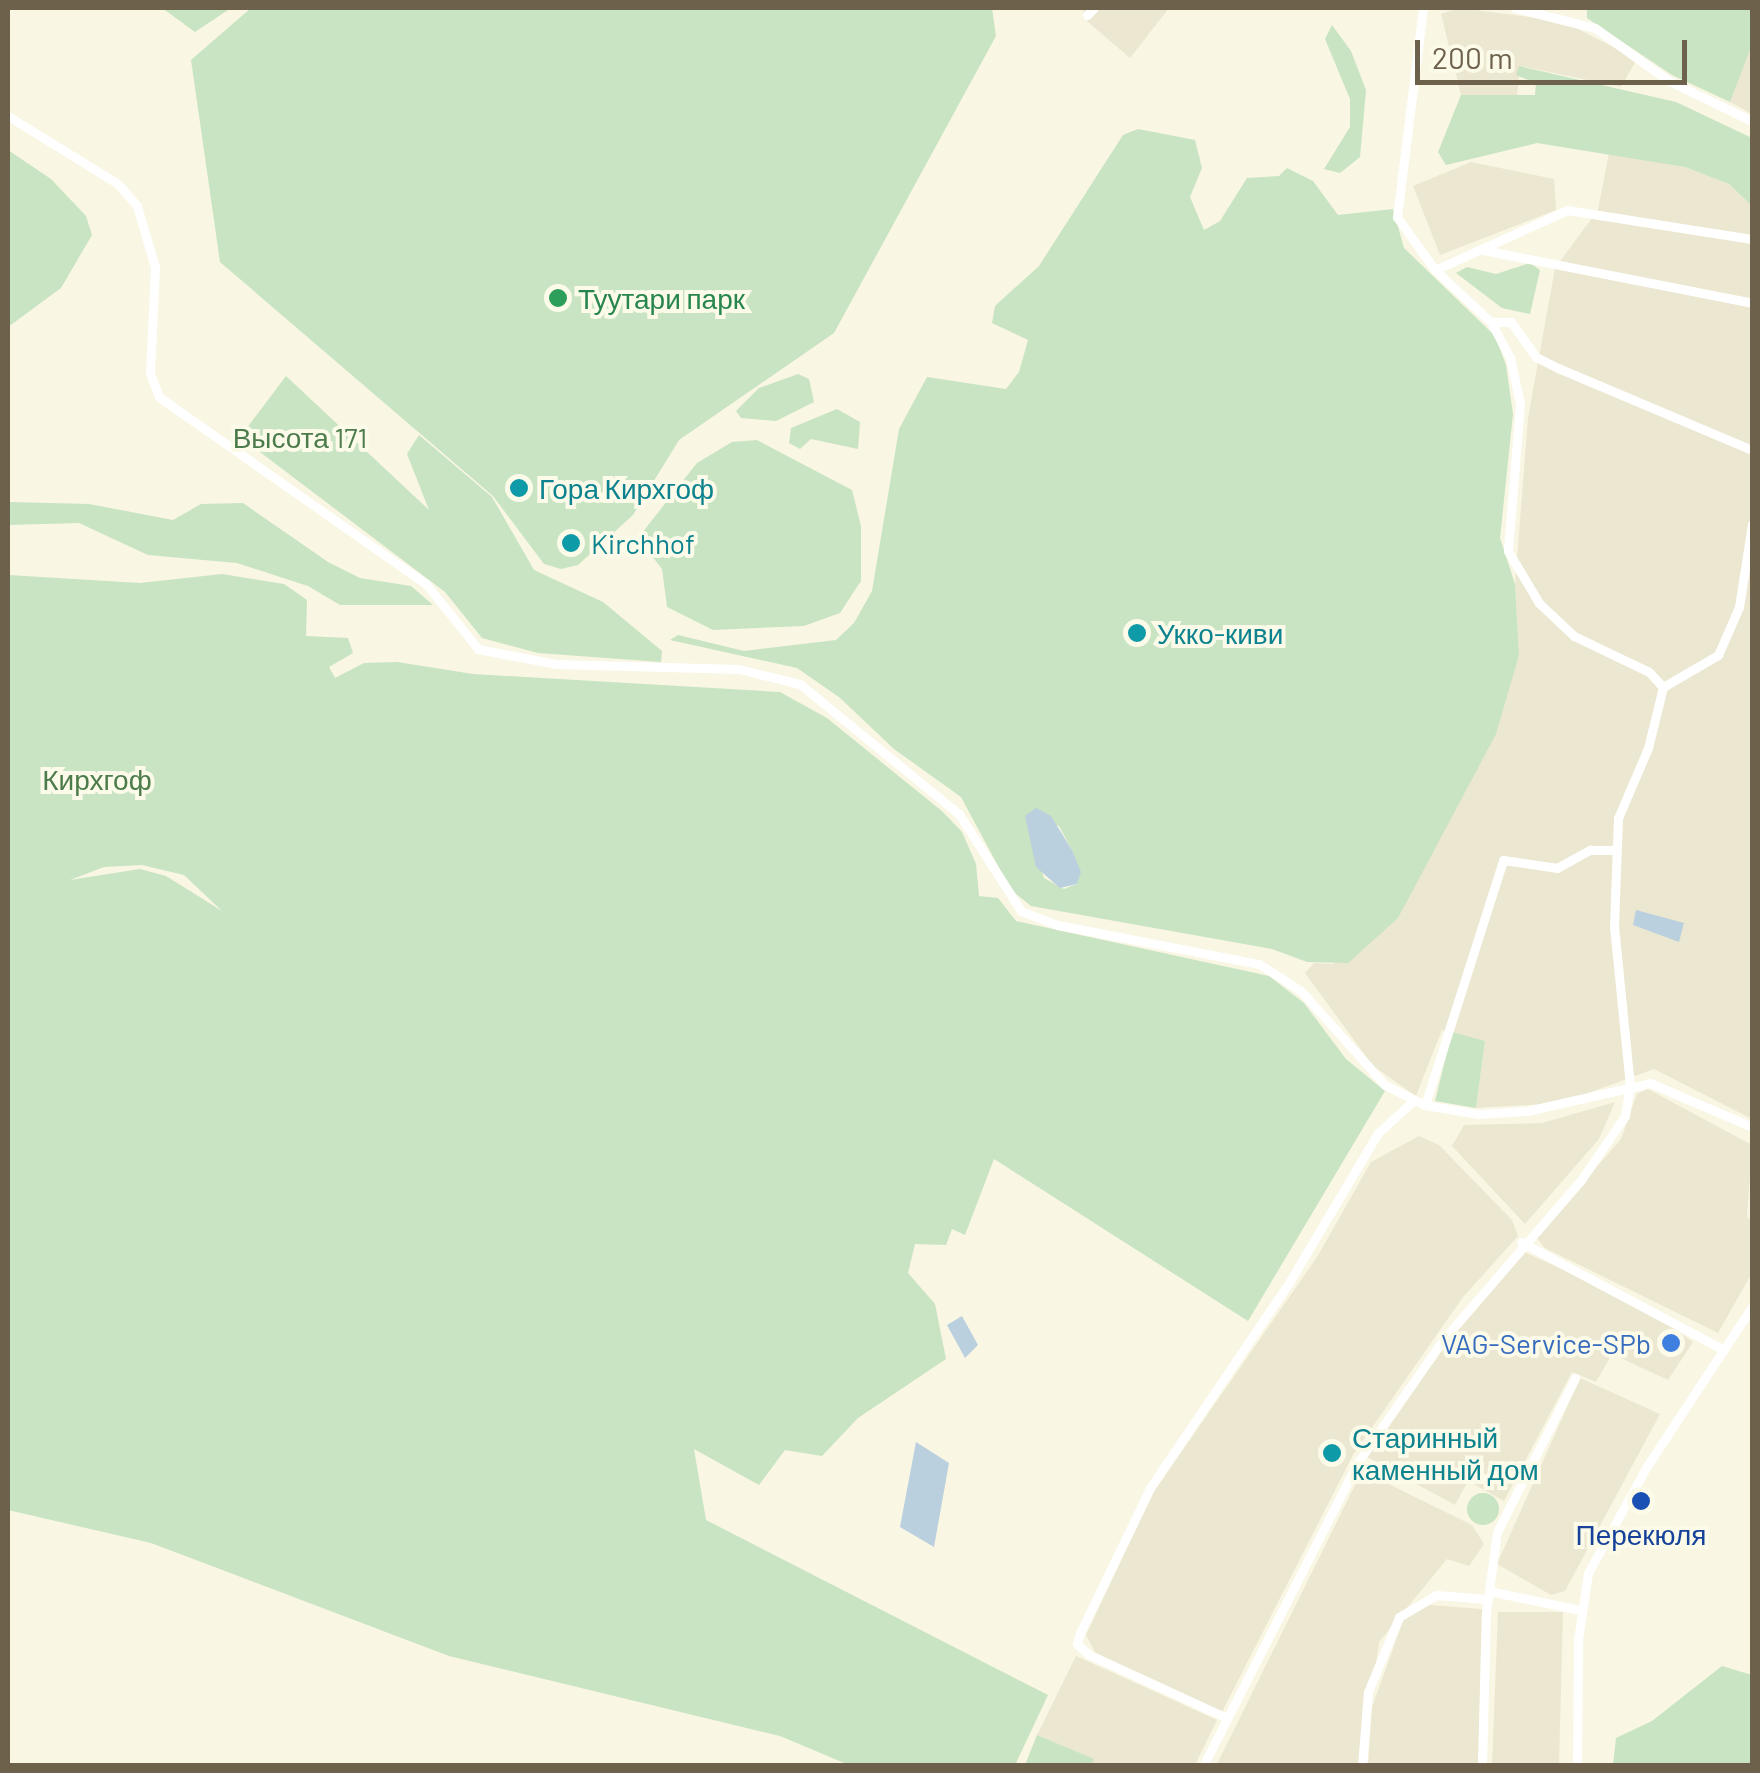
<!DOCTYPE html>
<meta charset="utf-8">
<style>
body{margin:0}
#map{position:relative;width:1760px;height:1773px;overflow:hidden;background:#f9f6e3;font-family:Barlow,sans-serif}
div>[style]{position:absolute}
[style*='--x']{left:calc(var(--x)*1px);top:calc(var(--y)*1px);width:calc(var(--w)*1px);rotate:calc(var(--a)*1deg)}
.residential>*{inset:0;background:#ece7d0}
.green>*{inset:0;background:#c8e4c3}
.round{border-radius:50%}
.water>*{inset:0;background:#bad0df}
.minor>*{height:9px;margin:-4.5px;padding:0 4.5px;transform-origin:4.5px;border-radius:4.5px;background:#fff}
.dots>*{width:28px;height:28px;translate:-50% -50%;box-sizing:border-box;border:5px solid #fcfae8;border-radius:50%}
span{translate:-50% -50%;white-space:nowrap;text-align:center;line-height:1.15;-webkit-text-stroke:8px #fcfae8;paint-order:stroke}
.leisure-label{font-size:28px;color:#27864d}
.left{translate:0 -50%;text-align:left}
.park-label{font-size:28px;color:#4d7c4c}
.culture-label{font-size:28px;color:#0d838f}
.shop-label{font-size:28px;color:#366cbe}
.right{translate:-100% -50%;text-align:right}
.transit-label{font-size:28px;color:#164399}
.frame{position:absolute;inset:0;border:10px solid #6d614c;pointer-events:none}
.scale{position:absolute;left:1415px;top:40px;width:272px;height:45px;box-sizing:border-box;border:5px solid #6d614c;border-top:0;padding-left:12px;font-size:30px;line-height:35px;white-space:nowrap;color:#6d614c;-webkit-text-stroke:8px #fcfae8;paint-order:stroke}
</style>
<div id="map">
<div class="residential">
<i style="clip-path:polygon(1082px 8px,1169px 8px,1130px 58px,1088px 22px)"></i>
<i style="clip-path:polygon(1459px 8px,1562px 21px,1637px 59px,1621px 87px,1520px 66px,1517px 97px,1461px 95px,1441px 14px)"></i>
<i style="clip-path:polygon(1752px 45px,1752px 114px,1730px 102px)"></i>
<i style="clip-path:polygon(1609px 153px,1685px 167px,1729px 184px,1752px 206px,1752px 1119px,1654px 1069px,1561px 1103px,1476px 1108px,1485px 1042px,1442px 1030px,1416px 1096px,1373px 1066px,1305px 973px,1314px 963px,1333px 964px,1398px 918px,1519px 655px,1515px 584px,1528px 418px,1555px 268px,1598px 210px)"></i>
<i style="clip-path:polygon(1471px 162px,1554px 179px,1556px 210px,1440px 255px,1413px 186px)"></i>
<i style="clip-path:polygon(1648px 1089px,1752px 1145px,1747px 1217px,1752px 1221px,1752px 1273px,1718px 1333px,1545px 1248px,1536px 1237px,1621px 1139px,1637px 1094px)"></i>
<i style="clip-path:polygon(1615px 1102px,1599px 1139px,1525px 1224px,1452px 1146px,1464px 1125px,1542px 1123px)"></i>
<i style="clip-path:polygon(1419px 1136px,1439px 1145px,1512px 1220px,1518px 1236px,1463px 1297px,1353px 1455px,1222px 1712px,1096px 1654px,1086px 1635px,1153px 1493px,1317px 1257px,1371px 1162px)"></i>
<i style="clip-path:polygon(1524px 1252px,1643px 1306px,1693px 1342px,1668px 1380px,1612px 1354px,1596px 1382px,1572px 1372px,1504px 1501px,1468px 1481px,1455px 1505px,1367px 1457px,1447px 1343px)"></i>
<i style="clip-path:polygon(1580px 1378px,1660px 1414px,1565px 1591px,1551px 1595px,1497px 1564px)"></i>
<i style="clip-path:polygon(1362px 1471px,1472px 1525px,1484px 1544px,1469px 1566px,1447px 1559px,1379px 1642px,1362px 1765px,1216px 1766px)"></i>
<i style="clip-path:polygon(1417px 1604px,1482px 1609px,1478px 1765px,1368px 1766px,1372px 1707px,1403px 1621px)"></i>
<i style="clip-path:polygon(1498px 1612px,1563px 1612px,1559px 1765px,1492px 1765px)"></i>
<i style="clip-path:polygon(1076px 1656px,1217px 1720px,1195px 1765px,1091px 1765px,1093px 1759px,1037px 1735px)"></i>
</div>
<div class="green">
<i style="clip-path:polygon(162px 8px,231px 8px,195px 32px)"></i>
<i style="clip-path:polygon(251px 8px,992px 8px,996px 36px,834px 333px,679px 440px,633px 515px,578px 565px,561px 569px,544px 564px,493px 496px,220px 262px,191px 60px)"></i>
<i style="clip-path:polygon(1587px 8px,1752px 8px,1752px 45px,1730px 102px,1672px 75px,1587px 18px)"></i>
<i style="clip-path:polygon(1332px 25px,1351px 51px,1366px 90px,1360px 157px,1340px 173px,1324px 169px,1350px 127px,1350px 99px,1325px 39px)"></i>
<i style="clip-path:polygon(1519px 66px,1676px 102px,1752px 138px,1752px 206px,1729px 184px,1685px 167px,1537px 143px,1446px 165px,1438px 152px,1461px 95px,1535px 95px,1536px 83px,1516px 75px)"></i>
<i style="clip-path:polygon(evenodd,1138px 129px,1195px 140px,1202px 168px,1190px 197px,1204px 230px,1220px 221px,1247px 178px,1279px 176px,1287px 168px,1313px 181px,1338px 215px,1393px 209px,1404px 248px,1495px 336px,1506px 365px,1513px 414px,1500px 538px,1515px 584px,1519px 655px,1496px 734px,1398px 918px,1348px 963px,1307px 962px,1272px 949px,1031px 906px,1011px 890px,961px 797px,894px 749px,839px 697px,797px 668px,670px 640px,678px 635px,744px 651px,836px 640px,854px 623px,872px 591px,899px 429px,927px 377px,1006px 389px,1019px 372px,1028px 340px,992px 323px,995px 306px,1039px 266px,1123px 135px,1138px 129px,1025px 816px,1059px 826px,1072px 850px,1077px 884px,1064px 889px,1044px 878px,1025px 816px)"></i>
<i style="clip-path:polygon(8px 150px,51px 179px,86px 216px,92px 235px,61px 288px,8px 327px)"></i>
<i style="clip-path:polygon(1530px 263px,1540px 270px,1530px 314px,1502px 308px,1456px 273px,1467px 267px,1496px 274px)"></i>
<i style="clip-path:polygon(798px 374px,809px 379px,814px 402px,776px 421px,741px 418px,736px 411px,759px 388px)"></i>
<i style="clip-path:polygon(286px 376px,429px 510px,407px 454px,419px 435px,492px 497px,534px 570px,603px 602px,662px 651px,661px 662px,538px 653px,482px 638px,445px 592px,240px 437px)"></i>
<i style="clip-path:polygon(837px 409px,860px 422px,858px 449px,811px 439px,800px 449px,789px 443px,791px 428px)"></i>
<i style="clip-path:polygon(757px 440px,852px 490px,861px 526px,861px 581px,840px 613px,804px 626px,713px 630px,667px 607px,662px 569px,638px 538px,697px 463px,732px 442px)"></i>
<i style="clip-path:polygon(8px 502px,89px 504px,173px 520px,201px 504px,243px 503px,328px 562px,360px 578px,411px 586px,433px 605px,340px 605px,308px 586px,237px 563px,148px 555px,79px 523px,8px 525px)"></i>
<i style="clip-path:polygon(evenodd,222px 574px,284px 584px,307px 600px,306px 636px,348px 638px,353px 653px,329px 667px,335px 678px,364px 663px,397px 662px,473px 674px,780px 692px,827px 718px,943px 812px,962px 832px,976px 864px,979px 896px,998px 898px,1016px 921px,1269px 976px,1304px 1003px,1346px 1059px,1385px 1091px,1248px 1321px,994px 1159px,965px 1235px,952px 1229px,946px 1245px,915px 1244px,908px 1273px,935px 1304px,946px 1359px,858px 1418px,822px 1456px,785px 1450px,759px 1485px,694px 1449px,706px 1520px,1048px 1695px,1015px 1765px,849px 1765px,780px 1736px,449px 1656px,151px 1543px,8px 1510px,8px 575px,140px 583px,222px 574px,142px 865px,184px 875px,222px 911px,166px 876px,140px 869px,70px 880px,104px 867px,142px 865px)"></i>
<i style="clip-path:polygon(1452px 1032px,1485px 1041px,1476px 1108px,1435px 1101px)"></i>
<i class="round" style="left:1467px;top:1493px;width:32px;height:32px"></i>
<i style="clip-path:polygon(1722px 1666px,1752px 1675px,1752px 1765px,1613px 1765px,1616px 1738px,1652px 1721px)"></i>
<i style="clip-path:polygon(1037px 1735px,1094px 1759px,1091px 1765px,1025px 1765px)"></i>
</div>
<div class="water">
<i style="clip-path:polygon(1036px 808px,1051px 816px,1072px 850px,1081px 872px,1077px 884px,1060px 888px,1036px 867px,1025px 816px)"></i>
<i style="clip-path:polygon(1636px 910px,1684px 923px,1679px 942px,1633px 925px)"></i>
<i style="clip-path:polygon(962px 1316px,978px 1345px,965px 1358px,947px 1325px)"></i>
<i style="clip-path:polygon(916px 1442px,949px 1463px,934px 1547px,900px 1527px)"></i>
</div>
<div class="minor">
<i style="--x:1423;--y:8;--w:211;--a:97.1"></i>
<i style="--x:1397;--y:217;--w:65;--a:54.4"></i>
<i style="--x:1435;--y:270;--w:76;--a:42.9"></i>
<i style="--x:1491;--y:322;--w:40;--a:62"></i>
<i style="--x:1510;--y:357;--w:48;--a:78"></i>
<i style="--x:1520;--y:404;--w:147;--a:94.7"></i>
<i style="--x:1508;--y:551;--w:61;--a:59.2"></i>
<i style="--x:1539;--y:603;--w:48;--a:43.3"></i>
<i style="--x:1574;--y:636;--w:83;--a:25.6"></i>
<i style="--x:1649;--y:672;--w:21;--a:47"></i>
<i style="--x:1515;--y:8;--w:82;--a:14"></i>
<i style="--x:1595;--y:28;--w:91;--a:35.6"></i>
<i style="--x:1669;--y:81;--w:92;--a:25.7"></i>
<i style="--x:1087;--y:15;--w:10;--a:-45"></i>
<i style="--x:8;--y:116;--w:129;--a:31.7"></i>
<i style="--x:118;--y:184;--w:29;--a:49"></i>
<i style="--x:137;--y:206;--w:64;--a:73.6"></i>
<i style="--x:155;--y:267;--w:106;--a:92.7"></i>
<i style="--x:150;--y:373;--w:26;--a:69"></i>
<i style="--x:159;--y:397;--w:326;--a:35"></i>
<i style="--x:426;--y:584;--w:83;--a:51.3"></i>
<i style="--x:478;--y:649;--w:79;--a:10.9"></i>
<i style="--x:556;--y:664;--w:183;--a:1.6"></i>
<i style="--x:739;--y:669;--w:63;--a:13.8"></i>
<i style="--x:800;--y:684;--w:205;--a:39.3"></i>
<i style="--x:959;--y:814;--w:115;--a:57.4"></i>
<i style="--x:1021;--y:911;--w:40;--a:21"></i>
<i style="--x:1058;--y:925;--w:205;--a:11"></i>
<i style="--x:1259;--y:964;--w:50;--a:32.7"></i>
<i style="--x:1301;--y:991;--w:126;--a:48.2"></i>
<i style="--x:1385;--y:1085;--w:45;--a:26.6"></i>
<i style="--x:1425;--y:1105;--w:55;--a:9.5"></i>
<i style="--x:1479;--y:1114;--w:48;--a:-3.6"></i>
<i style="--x:1527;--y:1111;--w:126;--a:-12.8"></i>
<i style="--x:1650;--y:1083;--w:111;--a:23.3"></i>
<i style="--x:1483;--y:250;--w:274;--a:11.1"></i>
<i style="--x:1435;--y:270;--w:145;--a:-24.4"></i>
<i style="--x:1567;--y:210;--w:187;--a:8.9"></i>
<i style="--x:1491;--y:322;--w:20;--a:0"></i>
<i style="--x:1511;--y:322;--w:43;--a:54.5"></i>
<i style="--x:1536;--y:357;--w:25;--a:27"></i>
<i style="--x:1558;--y:368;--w:211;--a:22.9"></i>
<i style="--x:1425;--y:1105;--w:257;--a:-72.3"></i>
<i style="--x:1503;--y:860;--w:55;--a:8.4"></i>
<i style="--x:1557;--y:868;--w:38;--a:-29"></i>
<i style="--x:1590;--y:850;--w:24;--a:0"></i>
<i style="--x:1521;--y:1242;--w:230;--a:28"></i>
<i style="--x:1489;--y:1591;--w:93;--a:11.8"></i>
<i style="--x:1227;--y:1718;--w:153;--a:-155.3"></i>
<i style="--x:1088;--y:1654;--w:15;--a:-138"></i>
<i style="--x:1077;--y:1644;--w:11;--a:-75"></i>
<i style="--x:1080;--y:1633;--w:161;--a:-64.2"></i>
<i style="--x:1150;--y:1488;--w:250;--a:-55.9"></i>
<i style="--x:1290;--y:1281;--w:172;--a:-59.3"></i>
<i style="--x:1378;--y:1133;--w:47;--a:-42.4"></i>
<i style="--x:1203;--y:1766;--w:341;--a:-63"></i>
<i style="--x:1358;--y:1462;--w:147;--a:-55.2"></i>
<i style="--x:1442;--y:1341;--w:213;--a:-49.2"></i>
<i style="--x:1581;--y:1180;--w:78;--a:-55.5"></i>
<i style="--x:1625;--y:1116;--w:30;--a:-81"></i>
<i style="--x:1630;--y:1086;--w:160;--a:-95.7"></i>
<i style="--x:1614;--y:927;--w:109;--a:-87.9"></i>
<i style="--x:1618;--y:818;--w:76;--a:-66.8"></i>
<i style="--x:1648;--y:748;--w:63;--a:-76.2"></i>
<i style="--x:1663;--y:687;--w:64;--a:-30.2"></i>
<i style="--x:1718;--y:655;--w:52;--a:-66.4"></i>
<i style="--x:1739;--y:607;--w:84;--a:-81.1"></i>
<i style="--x:1362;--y:1766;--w:74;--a:-85.4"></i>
<i style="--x:1368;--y:1692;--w:81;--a:-67.5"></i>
<i style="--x:1399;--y:1617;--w:43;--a:-30.7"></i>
<i style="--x:1436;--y:1595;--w:52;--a:4.4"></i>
<i style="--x:1482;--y:1766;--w:153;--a:-88.5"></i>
<i style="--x:1486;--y:1613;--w:82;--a:-82.3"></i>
<i style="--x:1497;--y:1532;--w:173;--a:-63.1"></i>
<i style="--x:1577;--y:1766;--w:126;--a:-89.5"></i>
<i style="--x:1578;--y:1640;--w:68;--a:-81.5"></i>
<i style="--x:1588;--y:1573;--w:122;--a:-61.1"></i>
<i style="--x:1647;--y:1466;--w:191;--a:-56.6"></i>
</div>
<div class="dots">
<i style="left:558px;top:298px;background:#2e9e5b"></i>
<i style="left:519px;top:488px;background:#0f9aa8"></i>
<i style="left:571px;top:543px;background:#0f9aa8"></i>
<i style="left:1137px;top:633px;background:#0f9aa8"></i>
<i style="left:1671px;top:1343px;background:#3f7fe0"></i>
<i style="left:1332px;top:1453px;background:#0f9aa8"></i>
<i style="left:1641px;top:1501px;background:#1a4fb4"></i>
</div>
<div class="leisure-label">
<span class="left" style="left:578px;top:298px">Туутари парк</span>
</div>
<div class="park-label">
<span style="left:300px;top:437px">Высота 171</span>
<span style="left:97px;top:779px">Кирхгоф</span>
</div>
<div class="culture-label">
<span class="left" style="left:539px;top:488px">Гора Кирхгоф</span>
<span class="left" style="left:591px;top:543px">Kirchhof</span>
<span class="left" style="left:1157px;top:633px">Укко-киви</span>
<span class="left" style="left:1352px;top:1453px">Старинный<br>каменный дом</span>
</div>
<div class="shop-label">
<span class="right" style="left:1651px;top:1343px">VAG-Service-SPb</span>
</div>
<div class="transit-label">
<span style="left:1641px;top:1534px">Перекюля</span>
</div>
<div class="frame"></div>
<div class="scale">200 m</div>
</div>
